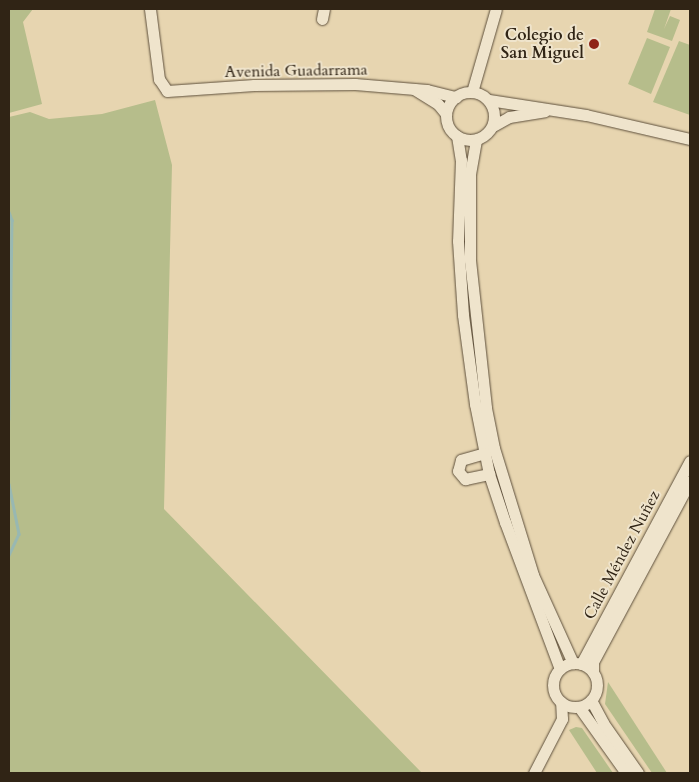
<!DOCTYPE html>
<meta charset="utf-8">
<style>
body{margin:0}
#map{position:relative;width:699px;height:782px;overflow:hidden;background:#e7d5b0;font-family:Cardo,serif}
div>[style]{position:absolute}
[style*='--x']{left:calc(var(--x)*1px);top:calc(var(--y)*1px);width:calc(var(--w)*1px);rotate:calc(var(--a)*1deg)}
.green>*{inset:0;background:#b6bd8b}
.stream>*{height:2.5px;margin:-1.25px;padding:0 1.25px;transform-origin:1.25px;border-radius:1.25px;background:#98b8b2}
.roads{filter:drop-shadow(0 0 1px #5e503c) drop-shadow(0 0 1px #5e503c)}
.minor>*{height:11px;margin:-5.5px;padding:0 5.5px;transform-origin:5.5px;border-radius:5.5px;background:#efe4cc}
.minor>.ring{margin:-5.5px;padding:0;box-sizing:content-box;background:none;border:11px solid #efe4cc;border-radius:50%}
.dots>*{width:14px;height:14px;translate:-50% -50%;box-sizing:border-box;border:2px solid #efe4cc;border-radius:50%}
span{translate:-50% -50%;white-space:nowrap;text-align:center;line-height:1.15;-webkit-text-stroke:4px #efe4cc;paint-order:stroke}
.poi-label{font-size:16px;color:#302415;font-weight:700}
.right{translate:-100% -50%;text-align:right}
.street-label{font-size:16px;color:#302415}
.frame{position:absolute;inset:0;border:10px solid #302415;pointer-events:none}
</style>
<div id="map">
<div class="green">
<i style="clip-path:polygon(9px 9px,33px 9px,23px 22px,42px 104px,9px 113px)"></i>
<i style="clip-path:polygon(655px 9px,671px 9px,664px 29px,670px 16px,680px 20px,672px 41px,647px 32px)"></i>
<i style="clip-path:polygon(647px 38px,670px 47px,651px 94px,628px 84px)"></i>
<i style="clip-path:polygon(679px 41px,690px 45px,690px 115px,653px 102px)"></i>
<i style="clip-path:polygon(155px 100px,172px 165px,164px 509px,422px 773px,9px 773px,9px 117px,30px 112px,49px 119px,102px 114px)"></i>
<i style="clip-path:polygon(608px 682px,667px 773px,652px 773px,605px 704px)"></i>
<i style="clip-path:polygon(576px 727px,582px 728px,613px 773px,597px 773px,569px 730px)"></i>
</div>
<div class="stream">
<i style="--x:9;--y:212;--w:9;--a:69"></i>
<i style="--x:12;--y:220;--w:199;--a:90.9"></i>
<i style="--x:9;--y:484;--w:51;--a:78.7"></i>
<i style="--x:19;--y:534;--w:23;--a:115"></i>
</div>
<div class="roads">
<div class="minor">
<i style="--x:150;--y:9;--w:71;--a:82.7"></i>
<i style="--x:159;--y:79;--w:14;--a:56"></i>
<i style="--x:167;--y:91;--w:87;--a:-3.9"></i>
<i style="--x:254;--y:85;--w:101;--a:-0.6"></i>
<i style="--x:355;--y:84;--w:72;--a:4.8"></i>
<i style="--x:427;--y:90;--w:30;--a:14"></i>
<i style="--x:322;--y:19;--w:10;--a:-79"></i>
<i style="--x:414;--y:89;--w:28;--a:32"></i>
<i style="--x:438;--y:104;--w:13;--a:51"></i>
<i class="ring" style="left:446px;top:92px;width:37px;height:37px"></i>
<i style="--x:472;--y:92;--w:86;--a:-73.9"></i>
<i style="--x:489;--y:100;--w:98;--a:8.8"></i>
<i style="--x:586;--y:115;--w:107;--a:13"></i>
<i style="--x:493;--y:126;--w:18;--a:-29"></i>
<i style="--x:509;--y:117;--w:36;--a:-9"></i>
<i style="--x:457;--y:136;--w:24;--a:81"></i>
<i style="--x:461;--y:160;--w:81;--a:92.1"></i>
<i style="--x:458;--y:241;--w:74;--a:86.1"></i>
<i style="--x:463;--y:315;--w:90;--a:82.3"></i>
<i style="--x:475;--y:404;--w:71;--a:78.7"></i>
<i style="--x:489;--y:474;--w:51;--a:71.6"></i>
<i style="--x:505;--y:522;--w:157;--a:69.5"></i>
<i style="--x:476;--y:140;--w:34;--a:100"></i>
<i style="--x:470;--y:173;--w:87;--a:90"></i>
<i style="--x:470;--y:260;--w:149;--a:83.8"></i>
<i style="--x:486;--y:408;--w:41;--a:78.7"></i>
<i style="--x:494;--y:448;--w:133;--a:72.9"></i>
<i style="--x:533;--y:575;--w:97;--a:65.6"></i>
<i style="--x:485;--y:453;--w:25;--a:164"></i>
<i style="--x:461;--y:460;--w:11;--a:105"></i>
<i style="--x:458;--y:471;--w:11;--a:49"></i>
<i style="--x:465;--y:479;--w:25;--a:-12"></i>
<i class="ring" style="left:553px;top:663px;width:33px;height:33px"></i>
<i style="--x:581;--y:664;--w:230;--a:-61.8"></i>
<i style="--x:593;--y:672;--w:10;--a:-90"></i>
<i style="--x:593;--y:662;--w:205;--a:-61.8"></i>
<i style="--x:591;--y:700;--w:26;--a:62"></i>
<i style="--x:603;--y:723;--w:61;--a:55"></i>
<i style="--x:579;--y:707;--w:81;--a:54.5"></i>
<i style="--x:534;--y:773;--w:61;--a:-62.6"></i>
<i style="--x:562;--y:719;--w:17;--a:-93"></i>
</div>
</div>
<div class="dots">
<i style="left:594px;top:44px;background:#8f2418"></i>
</div>
<div class="poi-label">
<span class="right" style="left:584px;top:44px">Colegio de<br>San Miguel</span>
</div>
<div class="street-label">
<span style="left:296px;top:71px;rotate:-1deg">Avenida Guadarrama</span>
<span style="left:622px;top:555px;rotate:-62deg">Calle Méndez Nuñez</span>
</div>
<div class="frame"></div>
</div>
